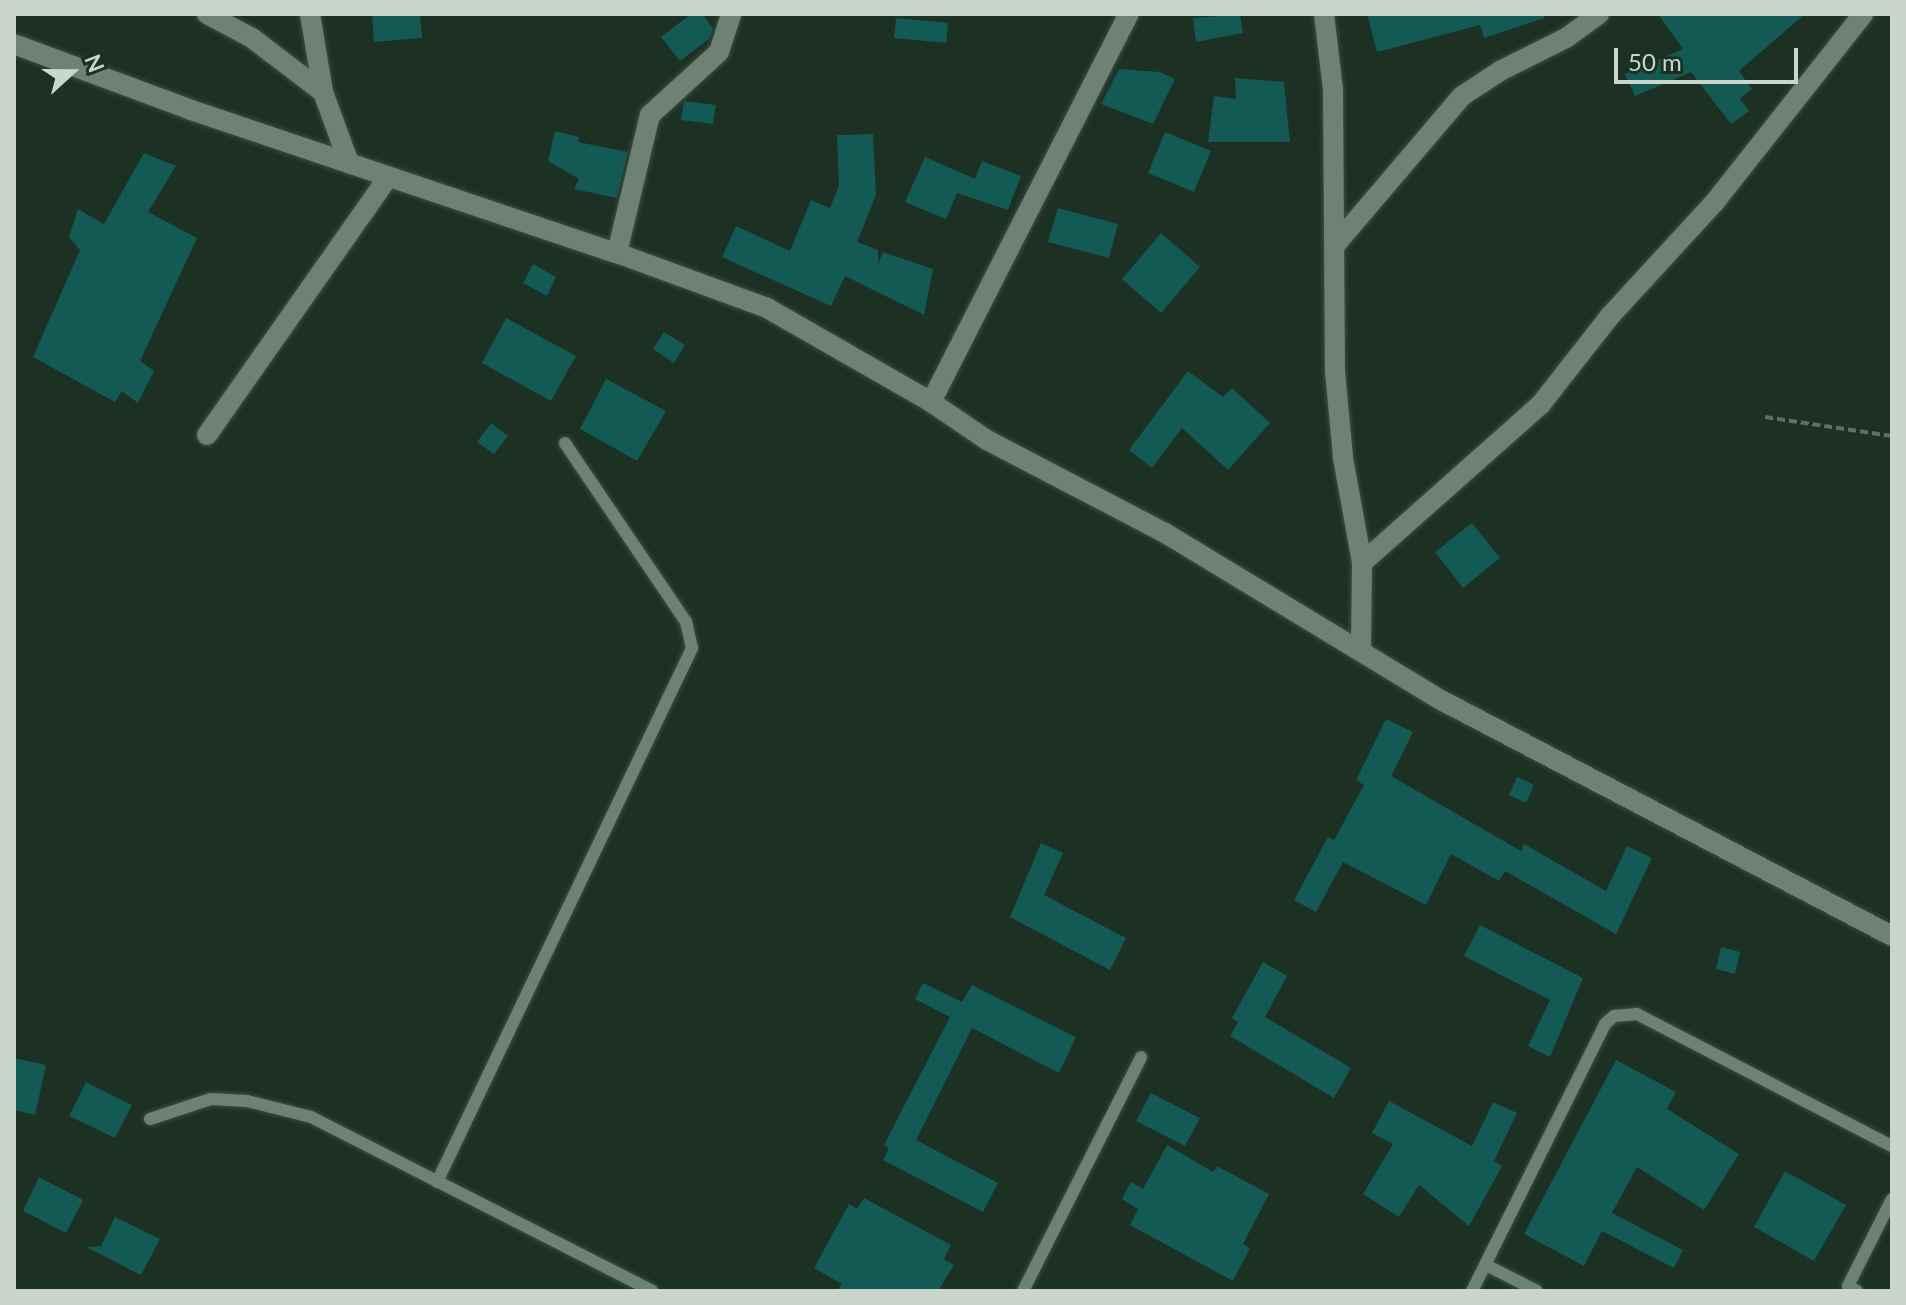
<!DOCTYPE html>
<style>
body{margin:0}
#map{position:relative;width:1906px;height:1305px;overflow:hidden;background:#1d3024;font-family:Lato,sans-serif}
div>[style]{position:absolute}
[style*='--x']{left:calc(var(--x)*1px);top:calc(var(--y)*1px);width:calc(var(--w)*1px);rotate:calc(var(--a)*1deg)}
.building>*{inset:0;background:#135954}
.path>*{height:4px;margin-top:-2px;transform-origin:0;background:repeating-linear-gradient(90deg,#5f6f64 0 8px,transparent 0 12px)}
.roads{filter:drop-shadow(0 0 2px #3d4d43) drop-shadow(0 0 2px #3d4d43)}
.service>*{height:12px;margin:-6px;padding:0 6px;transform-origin:6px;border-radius:6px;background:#6d8274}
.minor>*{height:20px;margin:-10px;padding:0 10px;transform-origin:10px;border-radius:10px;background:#6d8274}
span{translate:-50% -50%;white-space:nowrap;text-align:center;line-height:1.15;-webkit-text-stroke:7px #1d3024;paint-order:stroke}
.frame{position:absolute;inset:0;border:16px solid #cad5cd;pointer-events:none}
.north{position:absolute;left:32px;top:32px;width:80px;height:80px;-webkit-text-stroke:6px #1d3024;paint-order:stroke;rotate:69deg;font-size:22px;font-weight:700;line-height:32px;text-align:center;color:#cad5cd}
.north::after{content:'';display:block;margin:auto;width:28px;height:36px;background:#cad5cd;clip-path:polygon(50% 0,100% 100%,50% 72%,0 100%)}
.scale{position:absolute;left:1614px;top:48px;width:184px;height:36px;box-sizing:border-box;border:4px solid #cad5cd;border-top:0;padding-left:10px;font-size:24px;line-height:28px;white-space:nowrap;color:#cad5cd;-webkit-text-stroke:6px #1d3024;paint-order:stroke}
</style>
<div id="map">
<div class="building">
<i style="clip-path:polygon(372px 14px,420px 14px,422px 38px,374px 42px)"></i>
<i style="clip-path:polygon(691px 14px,702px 14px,713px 28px,710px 38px,680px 61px,661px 37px)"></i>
<i style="clip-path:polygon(1240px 14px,1243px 33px,1196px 42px,1193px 18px)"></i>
<i style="clip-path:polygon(1367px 14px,1544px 14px,1544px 18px,1484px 38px,1480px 25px,1377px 52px)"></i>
<i style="clip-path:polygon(1658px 14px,1805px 14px,1739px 71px,1752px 89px,1740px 99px,1749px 111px,1731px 124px,1691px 72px,1635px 96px,1625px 74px,1683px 49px)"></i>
<i style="clip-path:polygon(896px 18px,948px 23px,946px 43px,894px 38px)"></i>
<i style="clip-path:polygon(1119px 69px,1160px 72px,1175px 79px,1153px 124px,1101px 104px)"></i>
<i style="clip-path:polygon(1235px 78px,1284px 82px,1290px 142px,1208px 142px,1214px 96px,1236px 99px)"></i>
<i style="clip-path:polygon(684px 101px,716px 105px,713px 124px,681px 120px)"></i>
<i style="clip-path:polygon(555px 131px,579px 137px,578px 142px,628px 152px,617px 198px,574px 189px,579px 179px,548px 161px)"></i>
<i style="clip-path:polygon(1165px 132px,1211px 151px,1194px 192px,1148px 173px)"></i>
<i style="clip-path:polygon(873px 134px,876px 195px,857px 242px,878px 250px,878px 264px,883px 252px,933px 269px,924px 315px,845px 276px,831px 306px,722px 257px,736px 226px,790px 251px,811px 200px,830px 208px,839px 185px,837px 135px)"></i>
<i style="clip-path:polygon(144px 153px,176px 166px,148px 212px,197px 238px,140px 361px,154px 371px,138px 403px,122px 391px,115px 402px,33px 357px,80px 250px,69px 237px,78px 209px,104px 224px)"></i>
<i style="clip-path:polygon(925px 157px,975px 179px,982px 161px,1021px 176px,1008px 210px,957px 193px,946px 219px,905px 202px)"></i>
<i style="clip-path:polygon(1058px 208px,1118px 224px,1109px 258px,1048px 242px)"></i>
<i style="clip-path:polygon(1161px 233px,1200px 267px,1161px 313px,1122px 279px)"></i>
<i style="clip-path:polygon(533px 264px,556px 277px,547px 296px,523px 283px)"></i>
<i style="clip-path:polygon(506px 318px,576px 356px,551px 401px,482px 363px)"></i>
<i style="clip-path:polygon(664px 332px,685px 345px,674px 363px,653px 349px)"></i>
<i style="clip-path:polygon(1188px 371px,1223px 397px,1232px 388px,1270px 423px,1228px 470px,1182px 428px,1152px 468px,1129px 450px)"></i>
<i style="clip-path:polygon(606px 379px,666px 411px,637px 461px,580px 429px)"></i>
<i style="clip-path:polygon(491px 423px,508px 436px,494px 454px,477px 442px)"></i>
<i style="clip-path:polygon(1472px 523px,1500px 558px,1463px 588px,1435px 552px)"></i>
<i style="clip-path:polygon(1386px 719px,1413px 732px,1391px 776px,1521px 851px,1524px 844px,1606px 891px,1627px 846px,1652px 858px,1616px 934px,1505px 871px,1499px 881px,1451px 854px,1426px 905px,1343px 862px,1316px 912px,1294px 900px,1328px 837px,1334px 840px,1364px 785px,1356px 780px)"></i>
<i style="clip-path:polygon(1517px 777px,1534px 785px,1526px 803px,1509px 795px)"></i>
<i style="clip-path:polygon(1041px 843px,1063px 853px,1044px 895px,1126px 938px,1110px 970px,1010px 917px)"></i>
<i style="clip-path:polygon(1480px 925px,1583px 978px,1550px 1057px,1528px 1046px,1550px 1000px,1464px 956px)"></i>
<i style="clip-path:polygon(1721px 947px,1740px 952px,1735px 974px,1716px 969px)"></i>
<i style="clip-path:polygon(1263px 962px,1287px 976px,1265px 1017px,1351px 1068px,1334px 1098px,1230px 1036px,1238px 1022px,1232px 1018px)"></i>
<i style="clip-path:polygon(923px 983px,962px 1002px,972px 985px,1076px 1037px,1059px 1073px,972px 1028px,916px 1140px,998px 1183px,983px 1212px,883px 1160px,889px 1148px,884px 1145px,950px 1017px,915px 999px)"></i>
<i style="clip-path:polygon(14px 1058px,46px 1065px,35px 1115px,14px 1110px)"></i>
<i style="clip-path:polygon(1616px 1060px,1676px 1092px,1667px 1109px,1739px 1154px,1704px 1210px,1637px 1167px,1612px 1213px,1683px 1250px,1674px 1268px,1602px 1231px,1584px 1266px,1524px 1234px)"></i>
<i style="clip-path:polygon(86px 1082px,132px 1105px,115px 1138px,69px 1116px)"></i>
<i style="clip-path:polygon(1151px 1093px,1200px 1118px,1185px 1146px,1136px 1121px)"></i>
<i style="clip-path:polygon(1389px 1101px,1472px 1146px,1493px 1102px,1517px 1113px,1494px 1161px,1502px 1166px,1469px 1226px,1419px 1185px,1399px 1217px,1363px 1194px,1393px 1144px,1372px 1133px)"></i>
<i style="clip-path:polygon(1167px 1145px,1213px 1172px,1217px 1166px,1269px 1194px,1243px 1244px,1250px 1248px,1233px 1281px,1130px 1225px,1138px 1209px,1122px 1199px,1131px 1182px,1143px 1189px)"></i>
<i style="clip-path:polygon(1785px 1171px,1846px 1205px,1814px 1261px,1754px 1227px)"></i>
<i style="clip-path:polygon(39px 1177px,83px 1200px,66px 1233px,23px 1211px)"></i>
<i style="clip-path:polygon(864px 1198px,951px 1245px,944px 1259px,954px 1265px,938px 1291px,837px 1291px,842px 1284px,814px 1268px,849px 1204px,857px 1209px)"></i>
<i style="clip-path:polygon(115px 1217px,160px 1239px,141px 1275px,86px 1247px,101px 1246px)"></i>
</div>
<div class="path">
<i style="--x:1765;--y:417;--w:128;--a:8.5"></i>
</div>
<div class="roads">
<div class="service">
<i style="--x:150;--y:1119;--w:64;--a:-18.2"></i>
<i style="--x:211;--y:1099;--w:36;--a:3"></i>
<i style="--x:247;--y:1101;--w:66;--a:14"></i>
<i style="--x:311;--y:1117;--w:383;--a:27"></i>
<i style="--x:437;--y:1182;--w:592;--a:-64.47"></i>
<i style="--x:692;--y:648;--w:27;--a:-103"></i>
<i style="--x:686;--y:622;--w:216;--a:-124.1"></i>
<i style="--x:1486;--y:1265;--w:57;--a:27"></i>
<i style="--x:1023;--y:1291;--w:262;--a:-63.2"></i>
<i style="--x:1472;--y:1291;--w:298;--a:-63.5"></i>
<i style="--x:1605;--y:1024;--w:12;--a:-42"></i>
<i style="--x:1614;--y:1016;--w:23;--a:-5"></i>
<i style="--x:1637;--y:1014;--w:287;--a:27.4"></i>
<i style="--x:1857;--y:1291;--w:10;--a:-151"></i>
<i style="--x:1848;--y:1286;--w:97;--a:-63.2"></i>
</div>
<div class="minor">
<i style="--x:207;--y:14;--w:51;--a:28.1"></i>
<i style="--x:252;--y:38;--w:89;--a:37.3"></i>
<i style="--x:323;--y:92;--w:76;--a:69.9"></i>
<i style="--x:310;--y:14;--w:79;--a:80.5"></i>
<i style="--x:1324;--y:14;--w:76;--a:83.2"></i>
<i style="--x:1333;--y:89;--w:282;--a:89.6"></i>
<i style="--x:1335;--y:371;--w:87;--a:84.7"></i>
<i style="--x:1343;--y:458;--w:107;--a:79.7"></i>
<i style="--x:1362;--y:563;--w:87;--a:90.7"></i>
<i style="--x:14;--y:44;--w:189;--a:20.4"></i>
<i style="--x:191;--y:110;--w:449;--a:18.6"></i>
<i style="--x:617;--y:253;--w:160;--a:20.1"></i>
<i style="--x:767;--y:308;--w:189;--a:29.8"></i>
<i style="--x:931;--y:402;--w:68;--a:34.2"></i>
<i style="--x:987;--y:440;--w:201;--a:27.6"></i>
<i style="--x:1165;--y:533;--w:323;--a:31.2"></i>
<i style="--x:1441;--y:700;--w:509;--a:27.62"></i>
<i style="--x:1336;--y:244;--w:194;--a:-49.6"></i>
<i style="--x:1462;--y:96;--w:45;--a:-33.3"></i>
<i style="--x:1500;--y:71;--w:74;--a:-26.6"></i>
<i style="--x:1566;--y:38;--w:41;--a:-36"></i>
<i style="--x:617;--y:253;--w:142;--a:-76.6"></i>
<i style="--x:650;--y:115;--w:93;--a:-42.4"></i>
<i style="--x:719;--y:52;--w:40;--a:-72"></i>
<i style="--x:931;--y:402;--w:436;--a:-63"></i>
<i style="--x:207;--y:435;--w:315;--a:-54.9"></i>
<i style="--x:1362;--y:563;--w:239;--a:-41.6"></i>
<i style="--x:1541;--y:404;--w:112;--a:-51.9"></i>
<i style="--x:1610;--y:316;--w:154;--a:-47.4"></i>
<i style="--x:1714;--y:203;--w:241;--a:-51.7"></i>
</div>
</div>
<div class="frame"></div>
<div class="north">N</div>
<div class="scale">50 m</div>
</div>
